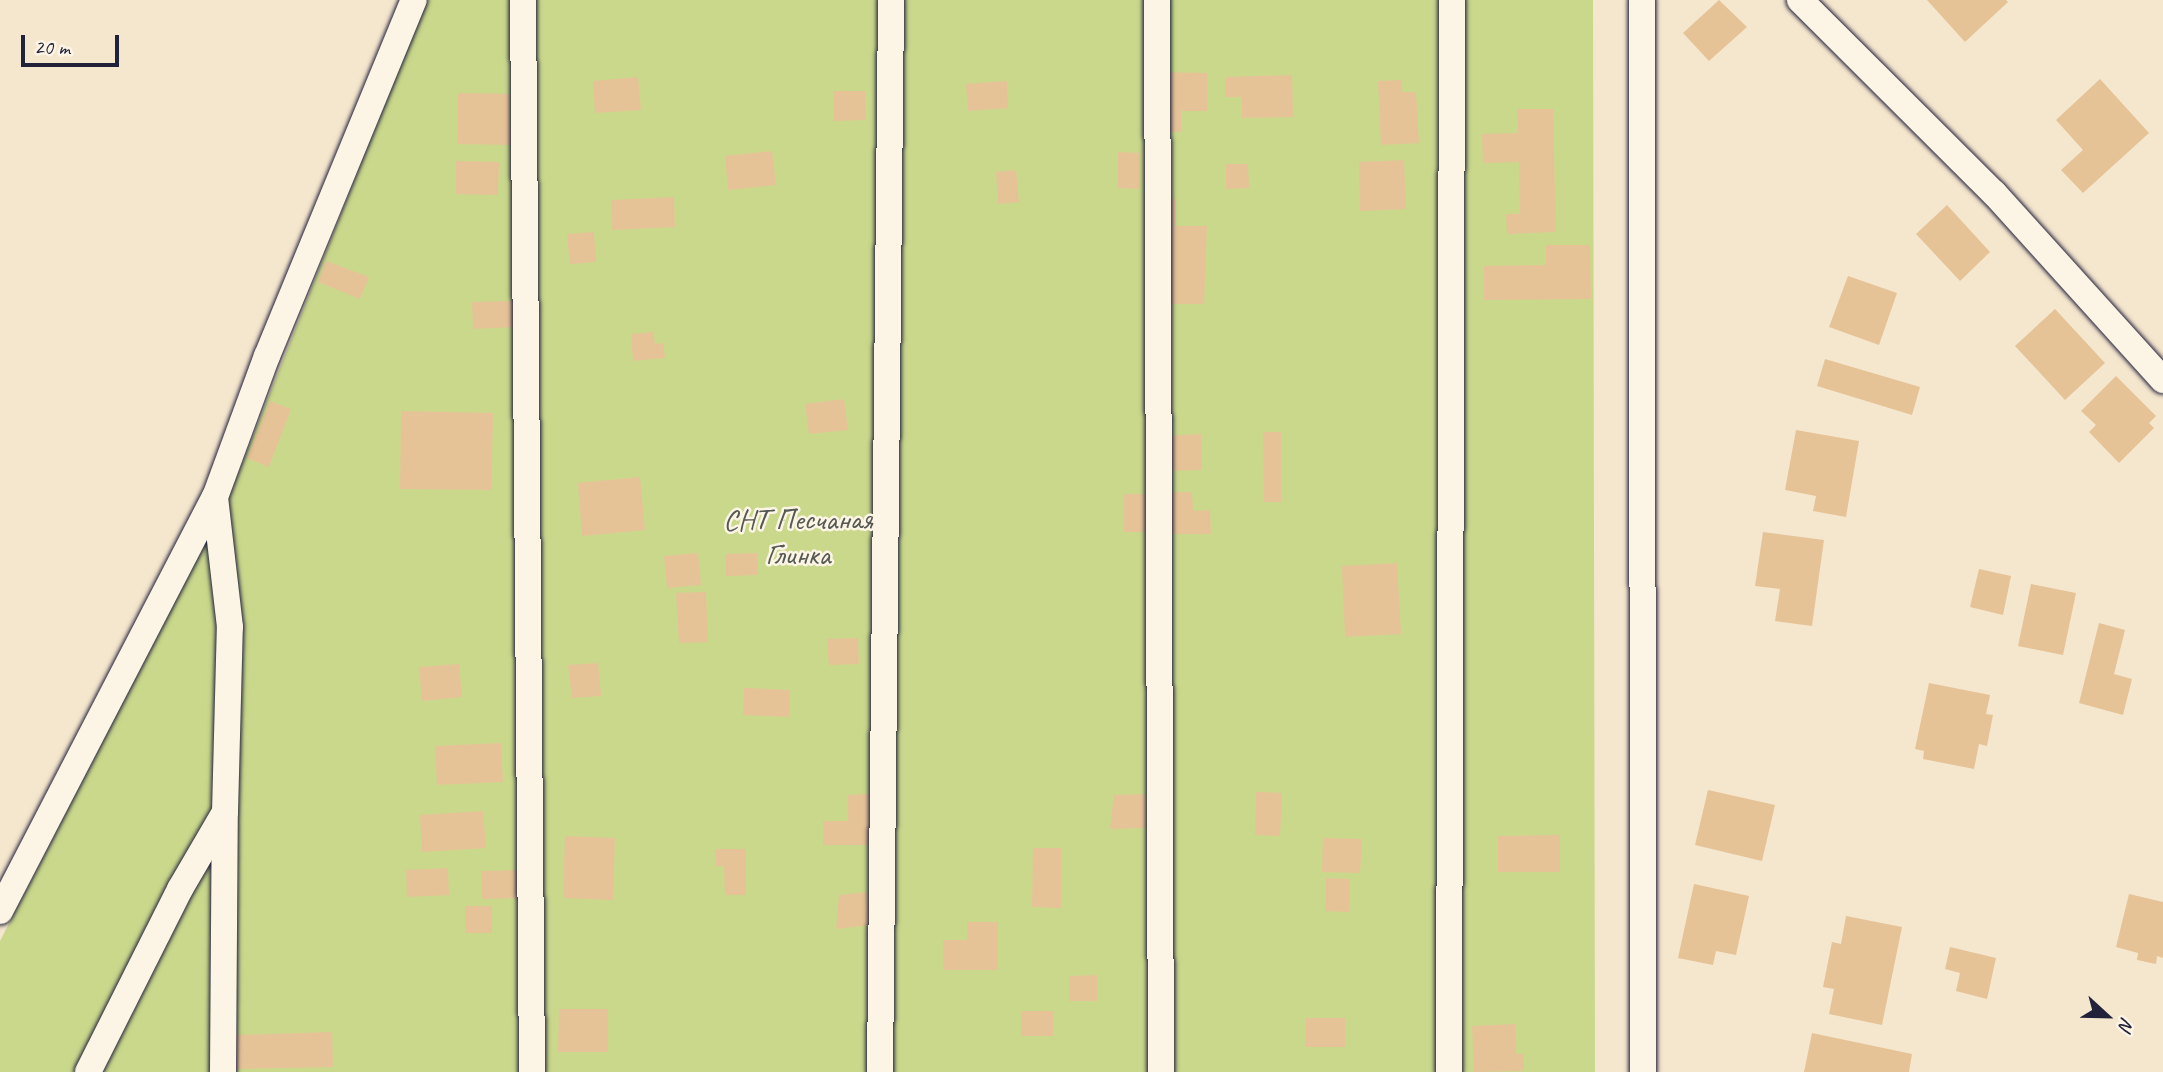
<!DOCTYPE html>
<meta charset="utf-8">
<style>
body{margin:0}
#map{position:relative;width:2163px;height:1072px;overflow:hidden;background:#f5e6ce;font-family:Caveat,sans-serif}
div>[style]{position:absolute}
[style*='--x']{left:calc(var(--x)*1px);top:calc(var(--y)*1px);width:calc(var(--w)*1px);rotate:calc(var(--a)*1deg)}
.green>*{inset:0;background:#cad88c}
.building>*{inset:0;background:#e6c397}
.roads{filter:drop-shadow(0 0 2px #22223b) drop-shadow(0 0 2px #22223b)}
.minor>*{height:26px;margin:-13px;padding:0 13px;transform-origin:13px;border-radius:13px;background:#fcf5e5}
span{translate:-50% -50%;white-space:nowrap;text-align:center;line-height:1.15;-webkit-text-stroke:5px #fcf5e5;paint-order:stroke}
.park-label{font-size:30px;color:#545953}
.north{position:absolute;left:2072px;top:981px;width:70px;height:70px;-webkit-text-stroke:5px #fcf5e5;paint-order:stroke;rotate:112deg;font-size:19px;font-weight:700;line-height:28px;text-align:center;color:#22223b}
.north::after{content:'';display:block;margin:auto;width:24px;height:32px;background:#22223b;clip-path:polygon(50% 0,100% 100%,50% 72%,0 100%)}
.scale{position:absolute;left:21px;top:35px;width:98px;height:32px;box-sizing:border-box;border:4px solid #22223b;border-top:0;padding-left:9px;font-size:21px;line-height:24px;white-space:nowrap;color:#22223b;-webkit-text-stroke:5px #fcf5e5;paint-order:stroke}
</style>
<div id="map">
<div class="green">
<i style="clip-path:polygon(426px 0,1593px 0,1595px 1072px,0 1072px,0 941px,230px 494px)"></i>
</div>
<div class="building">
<i style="clip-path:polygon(1719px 0,1747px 27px,1709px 61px,1683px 33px)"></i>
<i style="clip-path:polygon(1927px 0,2006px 0,2008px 2px,1965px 42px)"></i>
<i style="clip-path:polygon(1159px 72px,1207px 73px,1207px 111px,1181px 111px,1181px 132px,1167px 132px)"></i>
<i style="clip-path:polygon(1292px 75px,1293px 117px,1242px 118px,1242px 97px,1225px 97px,1225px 77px)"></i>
<i style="clip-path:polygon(638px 77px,641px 110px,595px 113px,593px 81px)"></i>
<i style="clip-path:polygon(2100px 79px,2149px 133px,2083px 193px,2061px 170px,2083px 150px,2056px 120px)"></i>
<i style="clip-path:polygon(1401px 80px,1402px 92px,1416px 92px,1419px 143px,1381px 145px,1378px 81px)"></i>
<i style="clip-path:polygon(1007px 81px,1008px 108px,968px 111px,966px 84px)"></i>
<i style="clip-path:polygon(833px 91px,865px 91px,866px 120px,834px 121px)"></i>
<i style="clip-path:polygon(458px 93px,510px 94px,509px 129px,516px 130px,516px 145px,457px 144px)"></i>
<i style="clip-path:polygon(1517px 109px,1553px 109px,1556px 232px,1507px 234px,1506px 214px,1520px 214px,1519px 162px,1483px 163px,1482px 134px,1518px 133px)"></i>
<i style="clip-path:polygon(772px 151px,776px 185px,728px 190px,725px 156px)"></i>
<i style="clip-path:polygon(1118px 152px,1140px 153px,1140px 189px,1117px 188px)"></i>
<i style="clip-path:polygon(1404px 160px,1406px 209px,1360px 211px,1359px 162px)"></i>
<i style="clip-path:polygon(456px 161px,499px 162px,498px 195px,456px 194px)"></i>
<i style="clip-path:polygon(1226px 164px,1248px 164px,1249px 188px,1226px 189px)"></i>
<i style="clip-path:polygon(1016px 170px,1019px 202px,998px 204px,996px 172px)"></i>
<i style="clip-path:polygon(674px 197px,675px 227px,612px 230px,611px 200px)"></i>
<i style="clip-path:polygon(1162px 199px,1176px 199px,1176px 226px,1207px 226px,1204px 304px,1163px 304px)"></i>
<i style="clip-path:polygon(1947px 205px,1990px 252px,1960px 281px,1916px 234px)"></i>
<i style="clip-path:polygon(594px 232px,596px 262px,570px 264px,567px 234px)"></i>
<i style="clip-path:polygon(1546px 245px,1590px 245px,1591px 299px,1484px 300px,1484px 266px,1546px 265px)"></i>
<i style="clip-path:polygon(326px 261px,369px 277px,360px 299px,318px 282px)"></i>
<i style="clip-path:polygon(1848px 276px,1897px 293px,1879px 345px,1829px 327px)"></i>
<i style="clip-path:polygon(515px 301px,516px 327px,473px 329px,472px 302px)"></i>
<i style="clip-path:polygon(2055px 309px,2105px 363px,2065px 400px,2015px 346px)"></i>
<i style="clip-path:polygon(653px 332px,655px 344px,663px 343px,665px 358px,633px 361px,631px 334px)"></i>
<i style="clip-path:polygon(1825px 359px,1920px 387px,1912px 415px,1817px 386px)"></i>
<i style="clip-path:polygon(2116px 376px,2156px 416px,2149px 423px,2154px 428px,2119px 463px,2089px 432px,2096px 425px,2081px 411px)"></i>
<i style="clip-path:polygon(844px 399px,848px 430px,809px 434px,805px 404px)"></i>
<i style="clip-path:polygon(270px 401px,291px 409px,269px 467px,247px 458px)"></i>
<i style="clip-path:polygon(401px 411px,493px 413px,491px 490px,400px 489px)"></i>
<i style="clip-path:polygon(1796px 430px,1859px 441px,1846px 517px,1813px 511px,1816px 496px,1785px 490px)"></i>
<i style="clip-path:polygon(1263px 432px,1281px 432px,1281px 502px,1264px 502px)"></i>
<i style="clip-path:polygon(1201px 434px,1202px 470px,1166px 471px,1164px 436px)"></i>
<i style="clip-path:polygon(640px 477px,645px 530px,582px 536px,578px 483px)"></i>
<i style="clip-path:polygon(1166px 492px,1192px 492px,1193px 511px,1210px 510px,1211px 534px,1167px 534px)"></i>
<i style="clip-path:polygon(1124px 494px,1146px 494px,1146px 532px,1124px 532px)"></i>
<i style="clip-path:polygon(1763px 532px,1824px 540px,1812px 626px,1775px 621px,1780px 589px,1755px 586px)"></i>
<i style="clip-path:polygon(698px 553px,701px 585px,667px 588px,664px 556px)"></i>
<i style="clip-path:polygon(757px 553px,758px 575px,726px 576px,725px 554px)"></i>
<i style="clip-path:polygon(1397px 563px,1401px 634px,1345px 637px,1342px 566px)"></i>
<i style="clip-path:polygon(1979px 569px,2011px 576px,2003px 615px,1970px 607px)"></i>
<i style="clip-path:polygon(2031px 584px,2076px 593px,2063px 655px,2018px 646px)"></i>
<i style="clip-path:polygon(706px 592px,708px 642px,679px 643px,676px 593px)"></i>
<i style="clip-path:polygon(2099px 623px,2125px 630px,2114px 674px,2132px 679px,2123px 715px,2079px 703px)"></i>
<i style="clip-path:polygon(858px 638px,859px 664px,829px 665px,827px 639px)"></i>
<i style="clip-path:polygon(598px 663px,601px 696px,572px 698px,568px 665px)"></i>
<i style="clip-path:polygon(459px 664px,462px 697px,422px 701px,419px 667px)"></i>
<i style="clip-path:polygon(1929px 683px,1990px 695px,1986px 714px,1993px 715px,1987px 746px,1979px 744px,1974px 769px,1923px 759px,1924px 751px,1915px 749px)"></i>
<i style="clip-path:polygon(744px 688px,790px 690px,789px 717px,743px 715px)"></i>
<i style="clip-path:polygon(501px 743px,503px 782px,437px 785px,435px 746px)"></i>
<i style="clip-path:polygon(1708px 790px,1775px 805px,1762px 861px,1695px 845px)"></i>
<i style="clip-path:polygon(1256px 792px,1282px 793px,1280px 836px,1255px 835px)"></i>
<i style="clip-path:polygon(869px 794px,869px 845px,823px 845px,823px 821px,848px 821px,848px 795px)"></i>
<i style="clip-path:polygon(1145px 794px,1146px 828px,1110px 829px,1114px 795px)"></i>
<i style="clip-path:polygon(483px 811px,486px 848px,422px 852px,420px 815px)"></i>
<i style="clip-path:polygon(1560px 835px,1560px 872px,1498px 872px,1498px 836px)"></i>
<i style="clip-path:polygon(565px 836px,615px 838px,613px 900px,563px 898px)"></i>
<i style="clip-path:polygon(1323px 838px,1362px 839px,1360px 873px,1322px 872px)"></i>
<i style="clip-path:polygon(1033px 848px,1061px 848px,1061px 908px,1032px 907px)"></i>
<i style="clip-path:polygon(715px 849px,746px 849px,746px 895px,725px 895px,724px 866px,716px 866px)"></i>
<i style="clip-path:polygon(448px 868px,449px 895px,407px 897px,406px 870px)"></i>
<i style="clip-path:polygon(522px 870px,523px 898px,482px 899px,481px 871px)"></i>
<i style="clip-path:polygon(1326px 878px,1350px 879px,1349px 912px,1325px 911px)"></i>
<i style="clip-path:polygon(1694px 884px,1749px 896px,1736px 955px,1716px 951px,1713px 965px,1678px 958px)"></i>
<i style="clip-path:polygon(868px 892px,871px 925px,836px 929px,839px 895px)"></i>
<i style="clip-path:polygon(2129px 894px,2163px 902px,2163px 958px,2157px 956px,2156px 964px,2137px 960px,2138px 953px,2116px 947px)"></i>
<i style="clip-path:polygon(465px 906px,492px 906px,492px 933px,465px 933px)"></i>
<i style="clip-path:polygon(1846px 916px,1902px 927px,1882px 1025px,1829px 1014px,1834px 989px,1823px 987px,1832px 942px,1841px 944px)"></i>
<i style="clip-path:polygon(967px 922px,998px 922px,998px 970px,943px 970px,943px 940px,967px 940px)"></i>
<i style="clip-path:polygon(1950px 947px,1996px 958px,1987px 999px,1956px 991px,1960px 973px,1945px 969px)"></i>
<i style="clip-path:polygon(1097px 975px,1097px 1001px,1069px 1001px,1069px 976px)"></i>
<i style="clip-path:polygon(559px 1009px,608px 1009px,608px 1052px,558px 1052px)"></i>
<i style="clip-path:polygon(1021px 1011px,1053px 1011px,1053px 1036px,1021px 1036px)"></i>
<i style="clip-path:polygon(1306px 1018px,1345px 1018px,1345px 1047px,1305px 1047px)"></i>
<i style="clip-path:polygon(1515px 1024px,1516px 1054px,1523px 1054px,1524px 1071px,1474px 1072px,1472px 1026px)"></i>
<i style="clip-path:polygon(332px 1032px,333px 1067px,234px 1069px,234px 1035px)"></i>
<i style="clip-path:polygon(1812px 1033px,1912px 1054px,1909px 1072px,1804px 1072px)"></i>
</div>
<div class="roads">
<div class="minor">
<i style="--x:523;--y:0;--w:1072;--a:89.52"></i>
<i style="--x:1157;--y:0;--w:1072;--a:89.79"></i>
<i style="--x:1642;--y:0;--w:1072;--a:89.95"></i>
<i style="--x:1800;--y:0;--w:274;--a:44.9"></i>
<i style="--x:1994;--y:193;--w:252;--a:47.9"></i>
<i style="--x:0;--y:911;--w:466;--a:-62.6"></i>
<i style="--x:88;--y:1072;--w:205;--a:-63.3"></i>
<i style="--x:180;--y:889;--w:89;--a:-59.7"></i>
<i style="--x:225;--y:812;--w:185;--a:-88.5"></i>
<i style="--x:230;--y:627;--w:131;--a:-96.6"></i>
<i style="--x:215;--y:497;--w:150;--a:-69.8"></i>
<i style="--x:267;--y:356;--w:385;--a:-67.6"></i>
<i style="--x:223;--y:1072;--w:258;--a:-89.6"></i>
<i style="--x:880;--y:1072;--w:1072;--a:-89.41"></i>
<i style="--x:1449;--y:1072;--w:1072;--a:-89.84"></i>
</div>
</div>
<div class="park-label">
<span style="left:798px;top:536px">СНТ Песчаная<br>Глинка</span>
</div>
<div class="north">N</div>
<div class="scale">20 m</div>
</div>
